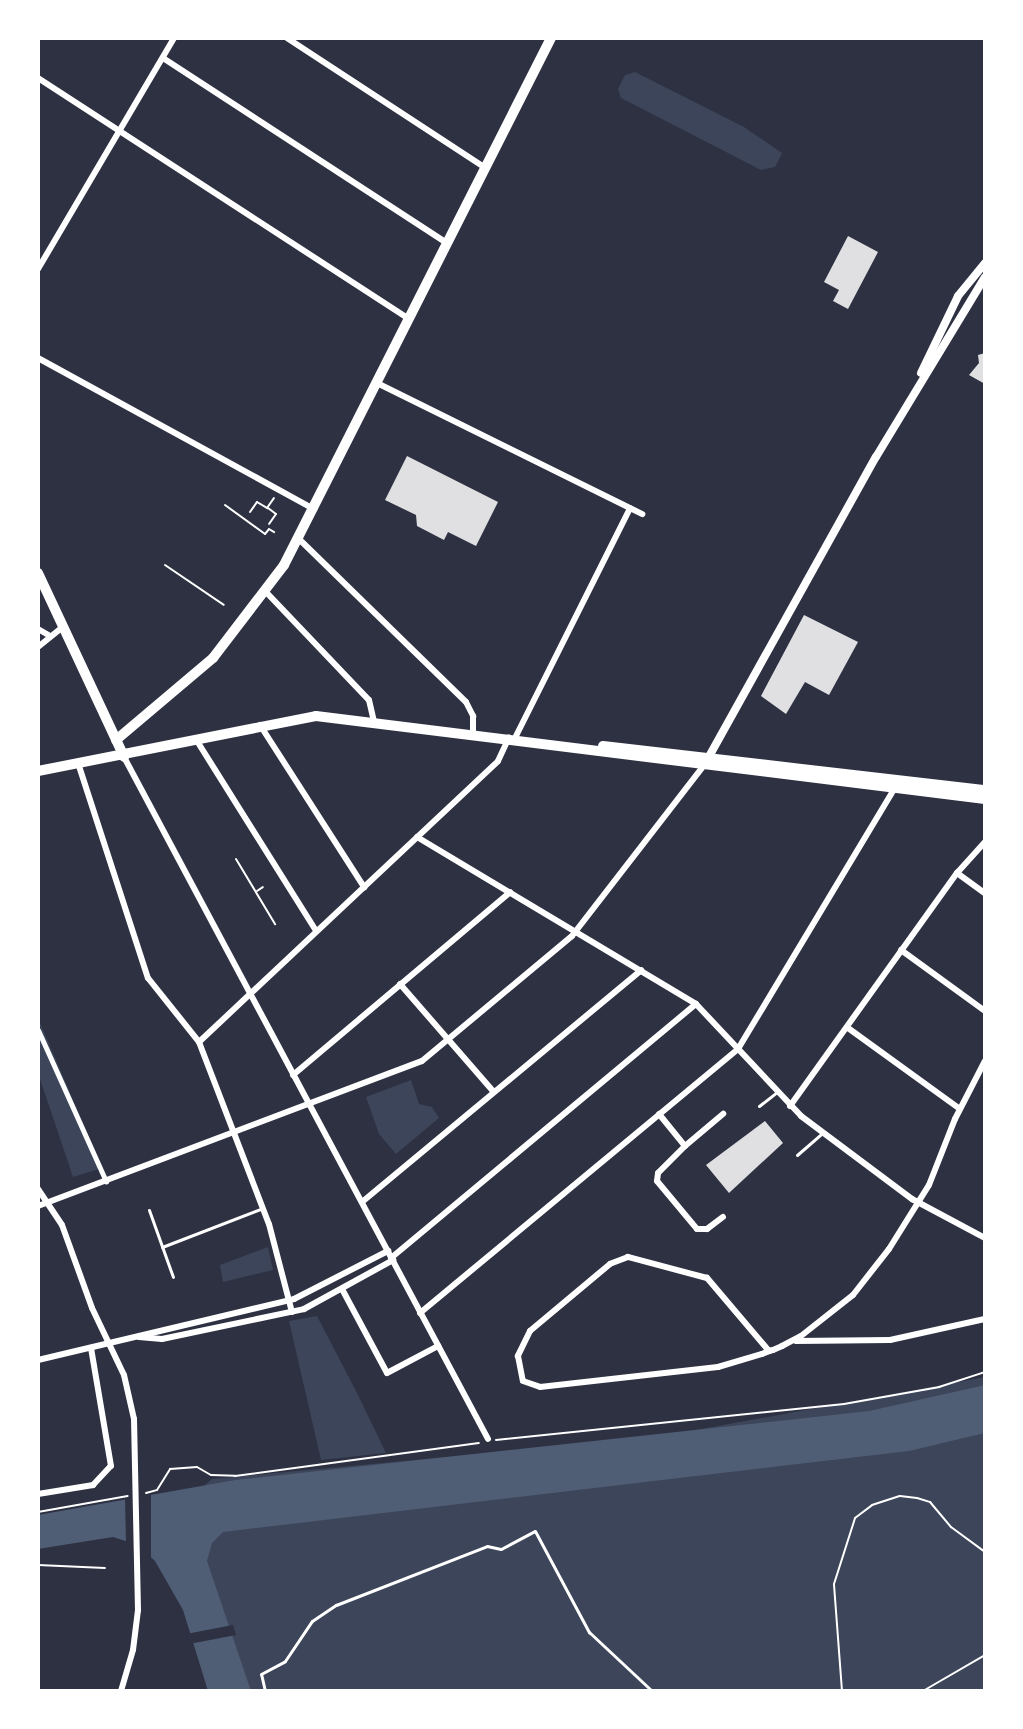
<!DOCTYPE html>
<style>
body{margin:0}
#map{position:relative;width:1023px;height:1729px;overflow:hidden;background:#2d3142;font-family:"Archivo Narrow",sans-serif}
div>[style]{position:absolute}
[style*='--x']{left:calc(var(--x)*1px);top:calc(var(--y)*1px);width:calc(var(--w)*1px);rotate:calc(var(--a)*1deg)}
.green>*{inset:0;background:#3c4559}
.water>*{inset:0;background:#4f5d75}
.pier>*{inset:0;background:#2d3142}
.building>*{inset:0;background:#e0e0e3}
.path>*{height:2px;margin:-1px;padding:0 1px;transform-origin:1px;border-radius:1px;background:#fff}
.service>*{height:3px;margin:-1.5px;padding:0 1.5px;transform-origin:1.5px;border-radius:1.5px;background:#fff}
.pedestrian>*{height:5px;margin:-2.5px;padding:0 2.5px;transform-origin:2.5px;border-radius:2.5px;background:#fff}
.minor>*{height:6px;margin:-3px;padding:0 3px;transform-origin:3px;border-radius:3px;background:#fff}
.tertiary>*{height:8px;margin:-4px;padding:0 4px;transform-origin:4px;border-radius:4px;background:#fff}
.primary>*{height:10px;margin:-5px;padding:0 5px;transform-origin:5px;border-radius:5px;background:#fff}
span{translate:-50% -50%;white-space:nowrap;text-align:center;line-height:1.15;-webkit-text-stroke:8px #fff;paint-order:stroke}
.frame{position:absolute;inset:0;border:40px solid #fff;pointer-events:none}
</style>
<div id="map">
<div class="green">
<i style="clip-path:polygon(635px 72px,744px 127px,782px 153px,775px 167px,761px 170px,621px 98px,618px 89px,625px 75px)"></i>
<i style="clip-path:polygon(38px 1018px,102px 1168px,73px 1177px,38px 1073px)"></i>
<i style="clip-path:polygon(411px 1080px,419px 1104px,432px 1107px,439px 1118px,396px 1154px,379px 1134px,366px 1097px)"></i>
<i style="clip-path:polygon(268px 1247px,273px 1270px,223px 1282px,220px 1265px)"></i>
<i style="clip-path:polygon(317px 1316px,357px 1393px,386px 1453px,321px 1460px,289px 1321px)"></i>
<i style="clip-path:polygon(985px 1377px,985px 1691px,210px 1691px,190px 1497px,212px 1479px,658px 1437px)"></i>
</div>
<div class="water">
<i style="clip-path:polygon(985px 1385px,985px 1433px,909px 1451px,223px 1532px,212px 1543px,207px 1561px,251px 1691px,208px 1691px,183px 1610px,155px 1561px,138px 1545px,113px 1537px,38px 1549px,38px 1515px,235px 1480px,869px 1411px)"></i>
</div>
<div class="pier">
<i style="clip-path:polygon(151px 1492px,151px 1562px,126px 1543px,125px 1496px)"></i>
<i style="clip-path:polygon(233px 1625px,236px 1635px,189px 1644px,186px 1634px)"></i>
</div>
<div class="building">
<i style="clip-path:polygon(848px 236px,878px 252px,848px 309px,833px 301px,839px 290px,824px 282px)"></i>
<i style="clip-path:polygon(985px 353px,985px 384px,969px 375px,979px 363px,978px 355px)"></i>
<i style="clip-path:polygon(407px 456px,498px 502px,476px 546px,448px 532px,444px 540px,417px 526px,416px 515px,385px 500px)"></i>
<i style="clip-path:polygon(804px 615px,858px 642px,829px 695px,805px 682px,786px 714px,761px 696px)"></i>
<i style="clip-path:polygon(765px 1121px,783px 1143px,729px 1193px,706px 1165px)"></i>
</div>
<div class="path">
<i style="--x:225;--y:505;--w:49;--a:35.9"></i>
<i style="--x:265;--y:534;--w:6;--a:-51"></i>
<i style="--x:269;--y:529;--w:6;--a:31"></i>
<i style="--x:268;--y:508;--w:10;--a:37"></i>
<i style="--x:276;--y:514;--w:12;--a:125"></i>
<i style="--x:250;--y:512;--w:12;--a:-55"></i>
<i style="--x:257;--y:502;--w:12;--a:31"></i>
<i style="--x:267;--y:508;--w:12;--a:-55"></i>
<i style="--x:165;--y:565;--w:71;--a:34.1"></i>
<i style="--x:236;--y:859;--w:76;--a:59"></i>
<i style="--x:257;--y:891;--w:7;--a:-34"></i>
<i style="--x:496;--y:1440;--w:350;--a:-5.9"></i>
<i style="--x:844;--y:1404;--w:97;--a:-10.1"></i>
<i style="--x:939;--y:1387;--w:48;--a:-18.1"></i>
<i style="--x:146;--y:1493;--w:11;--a:-15"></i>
<i style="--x:157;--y:1490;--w:25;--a:-58"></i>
<i style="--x:170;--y:1469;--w:27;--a:-4"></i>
<i style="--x:197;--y:1467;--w:16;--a:30"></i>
<i style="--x:211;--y:1475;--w:24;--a:2"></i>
<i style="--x:235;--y:1476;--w:246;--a:-7.7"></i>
<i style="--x:38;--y:1512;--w:91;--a:-10.1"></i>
<i style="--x:38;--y:1565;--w:67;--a:2.6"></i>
<i style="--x:842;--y:1691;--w:107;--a:-94.3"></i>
<i style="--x:834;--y:1584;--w:69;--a:-72.3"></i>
<i style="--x:855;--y:1518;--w:21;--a:-37"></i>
<i style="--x:872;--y:1505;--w:29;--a:-18"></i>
<i style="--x:900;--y:1496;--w:17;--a:7"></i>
<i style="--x:917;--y:1498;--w:14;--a:17"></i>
<i style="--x:930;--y:1502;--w:33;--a:50"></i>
<i style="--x:951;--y:1527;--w:42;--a:36.3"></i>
<i style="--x:923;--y:1691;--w:72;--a:-30.1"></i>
</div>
<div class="service">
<i style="--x:759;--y:1106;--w:23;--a:-38"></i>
<i style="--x:797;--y:1155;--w:33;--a:-41"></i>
<i style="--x:149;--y:1210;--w:71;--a:70.3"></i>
<i style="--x:162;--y:1247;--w:108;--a:-21.1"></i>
<i style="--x:265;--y:1691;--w:17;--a:-103"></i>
<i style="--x:261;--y:1674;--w:27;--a:-28"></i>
<i style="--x:285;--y:1661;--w:48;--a:-56"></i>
<i style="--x:312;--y:1621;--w:29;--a:-34"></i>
<i style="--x:336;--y:1605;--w:162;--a:-21.3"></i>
<i style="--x:487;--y:1546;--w:14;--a:12"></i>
<i style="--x:501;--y:1549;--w:38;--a:-28"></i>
<i style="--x:535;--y:1531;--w:115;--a:61.9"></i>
<i style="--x:589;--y:1632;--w:86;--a:43.1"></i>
</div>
<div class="pedestrian">
<i style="--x:38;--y:1030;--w:166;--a:65.8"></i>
</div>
<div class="minor">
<i style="--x:287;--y:38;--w:235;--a:33.2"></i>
<i style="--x:163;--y:58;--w:339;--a:33.1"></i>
<i style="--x:38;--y:78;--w:442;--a:33"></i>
<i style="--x:38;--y:269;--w:268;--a:-59.5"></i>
<i style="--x:38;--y:358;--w:315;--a:28.7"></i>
<i style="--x:377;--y:383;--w:296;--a:26.3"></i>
<i style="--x:299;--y:539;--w:233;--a:44.3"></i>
<i style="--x:466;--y:702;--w:16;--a:63"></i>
<i style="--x:473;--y:716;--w:17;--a:90"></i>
<i style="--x:266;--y:592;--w:149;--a:46.4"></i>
<i style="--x:369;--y:700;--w:22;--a:77"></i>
<i style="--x:38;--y:629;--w:14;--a:30"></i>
<i style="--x:38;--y:647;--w:32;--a:-39"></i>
<i style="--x:260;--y:725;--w:193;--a:57.3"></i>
<i style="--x:515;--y:738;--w:257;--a:-63.4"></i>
<i style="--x:197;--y:741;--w:224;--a:57.9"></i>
<i style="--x:124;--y:757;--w:773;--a:61.91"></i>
<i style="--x:79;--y:766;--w:223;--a:72"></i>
<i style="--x:148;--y:978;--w:82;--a:51.4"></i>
<i style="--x:199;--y:1042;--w:195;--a:69"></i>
<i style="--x:269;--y:1224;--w:91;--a:75.4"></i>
<i style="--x:417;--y:837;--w:325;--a:30.9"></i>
<i style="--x:696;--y:1004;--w:154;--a:46.8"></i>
<i style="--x:801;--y:1116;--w:139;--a:36.8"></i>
<i style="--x:912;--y:1199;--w:83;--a:28.1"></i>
<i style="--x:957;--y:873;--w:34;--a:36"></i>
<i style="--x:901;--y:950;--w:104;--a:36"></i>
<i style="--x:400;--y:984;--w:143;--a:49"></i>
<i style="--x:848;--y:1028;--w:138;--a:35.9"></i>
<i style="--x:199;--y:1042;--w:410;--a:-43.2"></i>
<i style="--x:498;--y:761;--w:26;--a:-65"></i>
<i style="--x:293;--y:1075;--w:284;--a:-40.1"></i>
<i style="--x:790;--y:1106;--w:287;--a:-54.4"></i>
<i style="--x:957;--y:873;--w:42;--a:-47.9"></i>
<i style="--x:659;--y:1114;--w:41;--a:50.9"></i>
<i style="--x:685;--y:1146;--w:50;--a:-40.1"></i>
<i style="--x:685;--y:1146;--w:38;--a:135"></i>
<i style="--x:658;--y:1173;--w:8;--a:97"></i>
<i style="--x:657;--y:1181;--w:62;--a:50.2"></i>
<i style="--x:697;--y:1229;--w:10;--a:0"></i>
<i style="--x:707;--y:1229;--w:20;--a:-37"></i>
<i style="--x:38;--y:1189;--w:43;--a:56.3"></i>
<i style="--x:62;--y:1225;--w:88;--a:70.1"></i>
<i style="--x:92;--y:1308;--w:74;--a:64.5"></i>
<i style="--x:124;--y:1375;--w:45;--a:77.2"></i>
<i style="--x:134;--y:1419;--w:191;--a:88.8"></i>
<i style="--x:138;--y:1610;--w:40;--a:97.1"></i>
<i style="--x:133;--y:1650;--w:43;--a:106.3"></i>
<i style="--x:362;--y:1202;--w:363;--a:-39.7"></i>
<i style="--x:38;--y:1206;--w:410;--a:-20.7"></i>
<i style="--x:422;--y:1061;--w:195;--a:-39.8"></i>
<i style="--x:572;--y:936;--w:216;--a:-52.3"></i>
<i style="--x:391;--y:1258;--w:397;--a:-39.8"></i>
<i style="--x:342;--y:1289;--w:95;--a:61.8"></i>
<i style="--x:387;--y:1373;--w:58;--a:-27.9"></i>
<i style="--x:420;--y:1313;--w:413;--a:-39.7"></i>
<i style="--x:738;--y:1049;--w:305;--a:-59"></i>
<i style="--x:139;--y:1337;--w:23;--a:5"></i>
<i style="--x:162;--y:1339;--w:145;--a:-11.9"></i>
<i style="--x:304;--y:1309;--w:102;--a:-28.8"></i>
<i style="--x:796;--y:1341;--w:94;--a:-0.6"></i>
<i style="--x:890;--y:1340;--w:97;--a:-12.5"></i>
<i style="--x:769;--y:1351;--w:96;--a:-130.3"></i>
<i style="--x:707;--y:1278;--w:82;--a:-165.1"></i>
<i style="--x:628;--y:1257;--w:19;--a:159"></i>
<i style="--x:610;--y:1264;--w:104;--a:140.1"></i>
<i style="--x:530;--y:1331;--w:28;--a:116"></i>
<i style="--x:518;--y:1356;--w:25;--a:79"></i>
<i style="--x:523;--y:1381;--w:18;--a:19"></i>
<i style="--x:540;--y:1387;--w:179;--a:-6.4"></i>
<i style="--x:718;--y:1367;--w:46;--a:-16.5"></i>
<i style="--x:762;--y:1354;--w:8;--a:-23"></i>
<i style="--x:769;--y:1351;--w:4;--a:-14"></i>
<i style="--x:773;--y:1350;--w:10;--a:-24"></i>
<i style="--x:782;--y:1346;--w:21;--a:-28"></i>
<i style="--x:801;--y:1336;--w:66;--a:-38.3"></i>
<i style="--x:853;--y:1295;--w:58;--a:-52"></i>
<i style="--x:889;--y:1249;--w:75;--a:-58"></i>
<i style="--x:929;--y:1185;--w:71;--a:-68.5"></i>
<i style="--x:955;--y:1119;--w:65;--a:-62.7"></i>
<i style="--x:38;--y:1360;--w:263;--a:-13.4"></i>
<i style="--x:294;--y:1299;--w:106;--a:-27.1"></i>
<i style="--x:38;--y:1494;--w:56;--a:-9.3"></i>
<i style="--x:93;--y:1485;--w:26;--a:-47"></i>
<i style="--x:111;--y:1466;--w:120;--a:-99.6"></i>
</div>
<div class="tertiary">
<i style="--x:921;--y:373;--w:85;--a:-64.3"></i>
<i style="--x:958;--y:296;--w:43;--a:-50.7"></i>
<i style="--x:706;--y:762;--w:349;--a:-60.9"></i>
<i style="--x:876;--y:457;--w:210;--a:-58.8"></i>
</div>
<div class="primary">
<i style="--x:38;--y:573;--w:203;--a:64.9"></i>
<i style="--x:116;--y:740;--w:127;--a:-40.2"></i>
<i style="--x:213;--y:658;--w:117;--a:-52.6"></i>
<i style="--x:284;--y:565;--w:591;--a:-63.13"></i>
<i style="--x:603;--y:746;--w:385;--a:6.6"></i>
<i style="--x:38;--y:771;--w:283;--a:-11.2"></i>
<i style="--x:316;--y:716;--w:674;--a:7.07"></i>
</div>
<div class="frame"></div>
</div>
